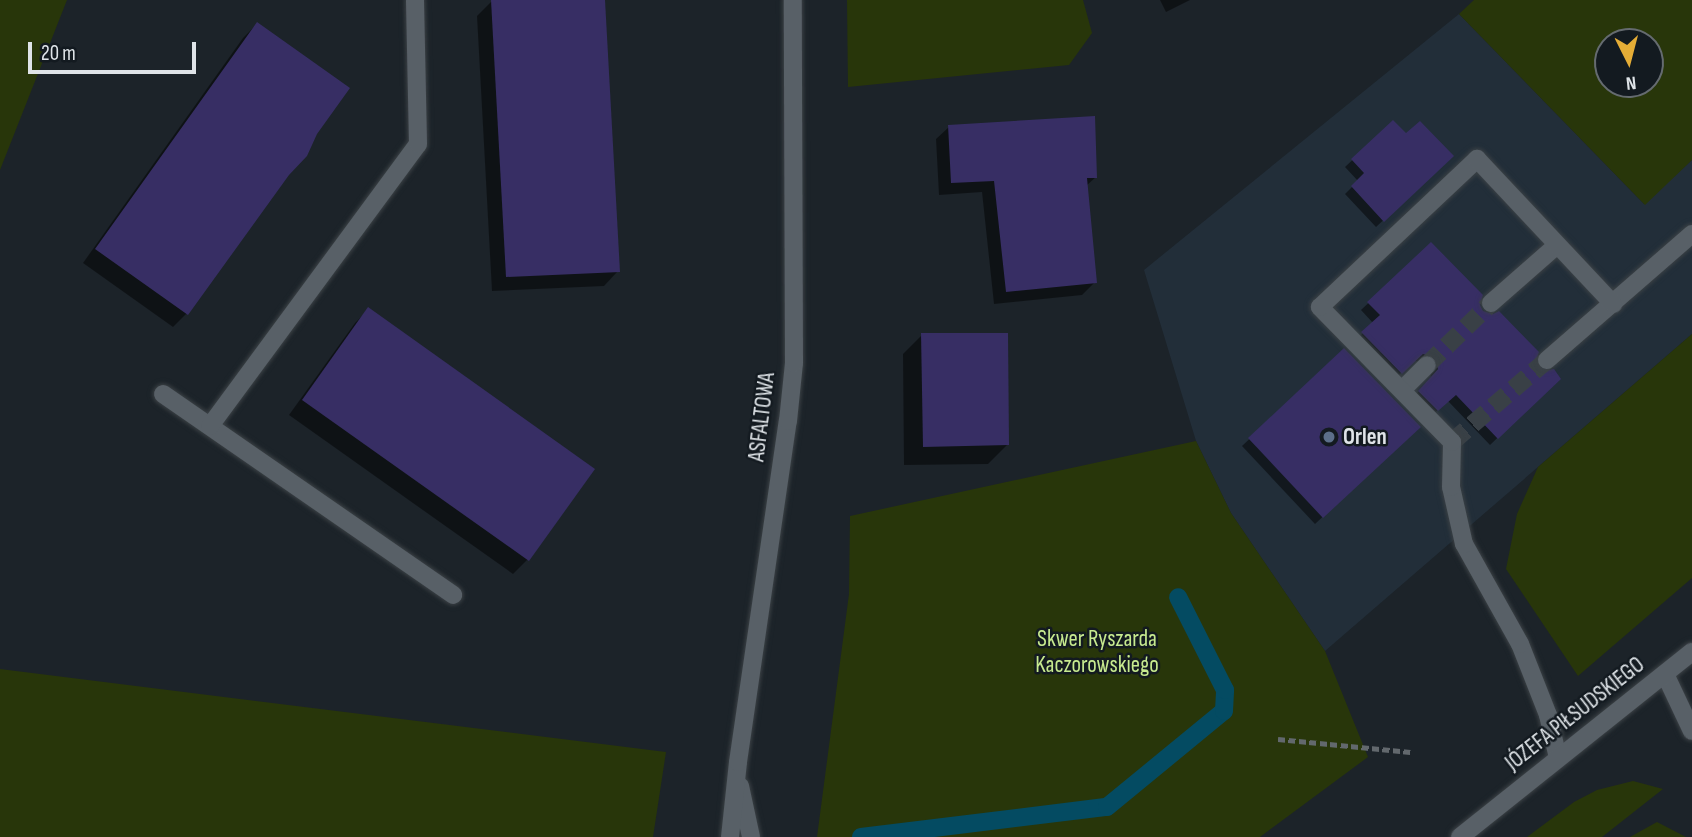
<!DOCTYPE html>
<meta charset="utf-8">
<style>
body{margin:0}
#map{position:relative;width:1692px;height:837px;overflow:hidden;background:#1c2329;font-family:"Sofia Sans Condensed",sans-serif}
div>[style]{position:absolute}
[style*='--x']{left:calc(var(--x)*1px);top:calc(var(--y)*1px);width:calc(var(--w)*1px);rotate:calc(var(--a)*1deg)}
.built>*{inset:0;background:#222e39}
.green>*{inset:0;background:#28360a}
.shadow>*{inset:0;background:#0007}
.stream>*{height:18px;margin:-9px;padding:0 9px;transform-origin:9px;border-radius:9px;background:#044b62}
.building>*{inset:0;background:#372e64}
.minor-tunnel>*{height:18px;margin-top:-9px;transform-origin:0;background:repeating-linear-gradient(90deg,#394046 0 18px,transparent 0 27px)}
.path>*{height:4.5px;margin-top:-2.25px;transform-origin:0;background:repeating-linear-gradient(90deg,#62686d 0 7px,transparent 0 10.5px)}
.roads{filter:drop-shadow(0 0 2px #3b4145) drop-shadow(0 0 2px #3b4145)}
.minor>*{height:18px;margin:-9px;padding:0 9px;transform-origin:9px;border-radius:9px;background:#586067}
.dots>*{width:19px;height:19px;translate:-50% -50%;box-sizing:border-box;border:4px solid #131a20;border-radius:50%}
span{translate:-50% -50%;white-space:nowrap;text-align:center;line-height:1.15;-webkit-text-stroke:5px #131a20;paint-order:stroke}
.street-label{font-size:23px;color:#dfe4e8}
.poi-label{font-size:23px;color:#dfe4e8;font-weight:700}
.left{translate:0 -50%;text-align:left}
.park-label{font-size:23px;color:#c7ea8f}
.north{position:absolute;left:1594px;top:28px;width:70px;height:70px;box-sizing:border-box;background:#131a20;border:2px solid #656b70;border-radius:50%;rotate:174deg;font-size:19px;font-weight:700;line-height:28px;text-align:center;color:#dfe4e8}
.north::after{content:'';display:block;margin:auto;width:24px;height:32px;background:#e5ad36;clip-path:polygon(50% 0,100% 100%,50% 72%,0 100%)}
.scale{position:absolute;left:28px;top:42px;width:168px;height:32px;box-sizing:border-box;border:4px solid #dfe4e8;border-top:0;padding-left:9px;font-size:21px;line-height:24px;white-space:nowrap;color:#dfe4e8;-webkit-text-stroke:5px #131a20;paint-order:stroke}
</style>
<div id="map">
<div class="built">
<i style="clip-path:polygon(1459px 14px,1644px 204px,1692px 160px,1692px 334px,1325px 651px,1231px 513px,1196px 441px,1144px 270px)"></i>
</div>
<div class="green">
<i style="clip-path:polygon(0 0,67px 0,0 170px)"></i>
<i style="clip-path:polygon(847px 0,1083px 0,1092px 33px,1069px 65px,848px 87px)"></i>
<i style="clip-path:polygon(evenodd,1474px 0,1692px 0,1692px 160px,1645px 205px,1459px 14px,1474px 0,1608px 42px,1650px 42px,1650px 84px,1608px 84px,1608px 42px)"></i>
<i style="clip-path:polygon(1692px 334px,1692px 578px,1578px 676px,1506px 569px,1517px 514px,1538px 467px)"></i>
<i style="clip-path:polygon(1196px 441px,1231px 513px,1325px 651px,1368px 757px,1260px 837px,817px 837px,849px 594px,850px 516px)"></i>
<i style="clip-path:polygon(0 669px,666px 752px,653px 837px,0 837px)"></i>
<i style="clip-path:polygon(1633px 781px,1663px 789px,1602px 837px,1527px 837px,1574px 802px,1597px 790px)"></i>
<i style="clip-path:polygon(1657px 822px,1686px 837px,1630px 837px)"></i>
</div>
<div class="shadow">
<i style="clip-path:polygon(526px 0,603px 0,618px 271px,604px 286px,492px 291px,477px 16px,491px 2px)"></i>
<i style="clip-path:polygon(1160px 0,1190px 0,1166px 12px)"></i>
<i style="clip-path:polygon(257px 24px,316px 134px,187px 313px,173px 327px,83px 263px,243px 38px)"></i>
<i style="clip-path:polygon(1393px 122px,1406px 136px,1452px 156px,1376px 227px,1345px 194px,1358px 181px,1345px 167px)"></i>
<i style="clip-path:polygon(949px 127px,1096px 177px,1086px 186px,1095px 282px,1082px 295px,994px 304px,982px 192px,939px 195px,936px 139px)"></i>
<i style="clip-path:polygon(1431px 244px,1482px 312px,1534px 362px,1538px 369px,1559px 379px,1490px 445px,1448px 401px,1430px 417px,1412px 399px,1431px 377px,1428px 363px,1415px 361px,1393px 380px,1355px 341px,1373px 323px,1361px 310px)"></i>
<i style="clip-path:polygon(369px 309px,593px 470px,527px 560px,513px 574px,289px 415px,355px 323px)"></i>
<i style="clip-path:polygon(922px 335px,1007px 445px,988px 464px,904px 465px,903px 354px)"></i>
<i style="clip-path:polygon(1344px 350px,1419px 427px,1315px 524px,1242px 446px)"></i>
</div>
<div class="stream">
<i style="--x:861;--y:837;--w:248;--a:-7"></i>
<i style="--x:1107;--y:807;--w:151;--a:-39.4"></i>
<i style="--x:1224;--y:711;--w:21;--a:-87"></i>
<i style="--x:1225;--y:690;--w:104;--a:-116.8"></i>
</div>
<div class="building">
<i style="clip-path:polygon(491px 0,605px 0,620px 272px,506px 277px)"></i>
<i style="clip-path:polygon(257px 22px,350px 88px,317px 134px,307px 156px,289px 175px,188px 315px,95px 249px)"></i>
<i style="clip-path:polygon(1095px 116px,1097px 178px,1087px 178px,1097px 283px,1006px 292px,994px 181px,951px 183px,948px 125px)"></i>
<i style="clip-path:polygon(1393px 120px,1406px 133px,1420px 121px,1454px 156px,1384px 222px,1351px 186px,1364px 173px,1351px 159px)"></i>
<i style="clip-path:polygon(1431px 242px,1483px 295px,1480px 305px,1483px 311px,1493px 314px,1499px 311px,1539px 352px,1536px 361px,1539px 368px,1544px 371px,1554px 369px,1561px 379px,1498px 439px,1456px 395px,1438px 411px,1418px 391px,1438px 369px,1434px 357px,1423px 354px,1402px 374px,1361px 332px,1380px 315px,1367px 302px)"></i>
<i style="clip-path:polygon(368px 307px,595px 469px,529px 561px,302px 400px)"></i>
<i style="clip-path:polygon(921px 333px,1008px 333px,1009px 445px,923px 447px)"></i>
<i style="clip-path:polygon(1344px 348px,1421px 427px,1323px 518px,1248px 438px)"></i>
</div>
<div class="minor-tunnel">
<i style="--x:1427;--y:365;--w:89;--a:-44.1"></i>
<i style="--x:1452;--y:442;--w:125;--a:-40.8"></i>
</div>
<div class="path">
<i style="--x:1278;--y:739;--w:133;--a:5.6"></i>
</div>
<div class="roads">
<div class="minor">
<i style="--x:1491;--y:303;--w:88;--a:-41.3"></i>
<i style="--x:1547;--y:360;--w:192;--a:-41"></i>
<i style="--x:1402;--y:390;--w:35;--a:-45"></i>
<i style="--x:163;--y:394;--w:353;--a:34.7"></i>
<i style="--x:210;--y:426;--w:350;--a:-53.6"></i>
<i style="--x:418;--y:144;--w:144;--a:-91.2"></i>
<i style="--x:1665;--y:674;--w:63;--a:64.7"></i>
<i style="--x:1558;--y:758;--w:44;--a:-103.1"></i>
<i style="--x:1548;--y:715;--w:76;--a:-111.5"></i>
<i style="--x:1520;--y:644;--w:115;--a:-119.2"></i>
<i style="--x:1464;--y:544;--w:58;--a:-102.8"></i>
<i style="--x:1451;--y:487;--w:45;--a:-88.7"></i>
<i style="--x:1452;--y:442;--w:189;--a:-134.4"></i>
<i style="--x:1320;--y:307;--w:216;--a:-43.3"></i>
<i style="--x:1477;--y:159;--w:199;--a:46.8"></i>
<i style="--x:740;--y:786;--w:52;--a:77.8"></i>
<i style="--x:730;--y:837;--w:75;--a:-83.9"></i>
<i style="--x:738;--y:762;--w:345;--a:-81.7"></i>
<i style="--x:788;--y:421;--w:58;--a:-84.1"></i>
<i style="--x:794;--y:363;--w:363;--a:-90.2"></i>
<i style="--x:1460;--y:837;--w:297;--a:-38.6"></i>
</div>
</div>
<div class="dots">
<i style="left:1329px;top:437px;background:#5c6f8a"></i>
</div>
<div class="street-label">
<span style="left:762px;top:417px;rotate:-83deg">ASFALTOWA</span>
<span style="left:1575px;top:714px;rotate:-38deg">JÓZEFA PIŁSUDSKIEGO</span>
</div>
<div class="poi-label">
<span class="left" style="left:1343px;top:437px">Orlen</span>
</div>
<div class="park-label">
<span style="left:1097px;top:652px">Skwer Ryszarda<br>Kaczorowskiego</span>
</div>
<div class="north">N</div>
<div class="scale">20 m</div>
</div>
